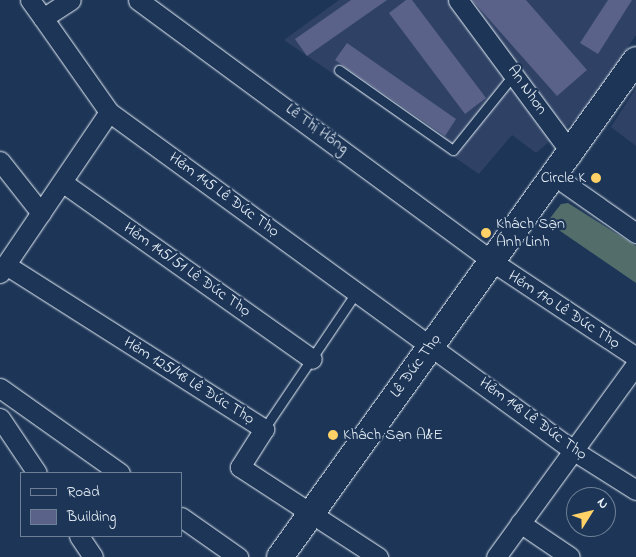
<!DOCTYPE html>
<meta charset="utf-8">
<style>
body{margin:0}
#map{position:relative;width:636px;height:557px;overflow:hidden;background:#1d3557;font-family:"Indie Flower",sans-serif}
div>[style]{position:absolute}
[style*='--x']{left:calc(var(--x)*1px);top:calc(var(--y)*1px);width:calc(var(--w)*1px);rotate:calc(var(--a)*1deg)}
.built>*{inset:0;background:#2f4266}
.green>*{inset:0;background:#526d6a}
.building>*{inset:0;background:#5a6289}
.roads{filter:drop-shadow(0 0 1px #e8f1f8) drop-shadow(0 0 1px #e8f1f8)}
.lane>*{height:9px;margin:-4.5px;padding:0 4.5px;transform-origin:4.5px;border-radius:4.5px;background:#1d3557}
.street>*{height:19px;margin:-9.5px;padding:0 9.5px;transform-origin:9.5px;border-radius:9.5px;background:#1d3557}
.secondary>*{height:26px;margin:-13px;padding:0 13px;transform-origin:13px;border-radius:13px;background:#1d3557}
.dots>*{width:14px;height:14px;translate:-50% -50%;box-sizing:border-box;border:2px solid #1d3557;border-radius:50%}
span{translate:-50% -50%;white-space:nowrap;text-align:center;line-height:1.15;-webkit-text-stroke:4.5px #1d3557;paint-order:stroke}
.street-label{font-size:16px;color:#e8f1f8}
.poi-label{font-size:16px;color:#e8f1f8}
.right{translate:-100% -50%;text-align:right}
.left{translate:0 -50%;text-align:left}
.legend{position:absolute;left:20px;top:472px;width:162px;height:65px;box-sizing:border-box;background:#1d3557;border:1px solid #6e8097;margin:0;padding:6px 9px;list-style:none;font-size:15px;color:#e8f1f8}
.legend li{display:flex;align-items:center;gap:10px;height:25px}
.legend b{width:25px;border:1px solid #6e8097}
.north{position:absolute;left:566px;top:487px;width:50px;height:50px;box-sizing:border-box;background:#1d3557;border:1px solid #6e8097;border-radius:50%;rotate:54deg;font-size:14px;font-weight:700;line-height:20px;text-align:center;color:#e8f1f8}
.north::after{content:'';display:block;margin:auto;width:18px;height:22px;background:#ffd166;clip-path:polygon(50% 0,100% 100%,50% 72%,0 100%)}
</style>
<div id="map">
<div class="built">
<i style="clip-path:polygon(339px 0,636px 0,636px 35px,583px 113px,536px 153px,512px 135px,479px 174px,284px 40px)"></i>
<i style="clip-path:polygon(636px 88px,636px 146px,611px 127px)"></i>
</div>
<div class="green">
<i style="clip-path:polygon(568px 203px,636px 246px,636px 283px,547px 222px,561px 204px)"></i>
</div>
<div class="building">
<i style="clip-path:polygon(351px 0,387px 0,307px 56px,295px 39px)"></i>
<i style="clip-path:polygon(406px 0,412px 0,486px 98px,465px 114px,389px 13px)"></i>
<i style="clip-path:polygon(472px 0,526px 0,587px 70px,557px 96px)"></i>
<i style="clip-path:polygon(608px 0,632px 0,598px 54px,580px 43px)"></i>
<i style="clip-path:polygon(347px 43px,456px 119px,445px 136px,335px 60px)"></i>
</div>
<div class="roads">
<div class="lane">
<i style="--x:339;--y:70;--w:139;--a:35.1"></i>
<i style="--x:453;--y:150;--w:99;--a:-51.2"></i>
<i style="--x:264;--y:429;--w:166;--a:-56"></i>
</div>
<div class="street">
<i style="--x:30;--y:0;--w:22;--a:54"></i>
<i style="--x:43;--y:18;--w:33;--a:-33"></i>
<i style="--x:138;--y:0;--w:441;--a:36.4"></i>
<i style="--x:493;--y:262;--w:172;--a:33.6"></i>
<i style="--x:458;--y:0;--w:192;--a:53.5"></i>
<i style="--x:43;--y:18;--w:115;--a:54.9"></i>
<i style="--x:109;--y:112;--w:575;--a:36.09"></i>
<i style="--x:574;--y:451;--w:73;--a:32.2"></i>
<i style="--x:0;--y:161;--w:66;--a:51.7"></i>
<i style="--x:556;--y:177;--w:98;--a:35"></i>
<i style="--x:62;--y:182;--w:306;--a:35.3"></i>
<i style="--x:6;--y:265;--w:306;--a:32.4"></i>
<i style="--x:264;--y:429;--w:45;--a:122.3"></i>
<i style="--x:240;--y:467;--w:165;--a:33.1"></i>
<i style="--x:0;--y:273;--w:194;--a:-55.9"></i>
<i style="--x:0;--y:388;--w:147;--a:35.3"></i>
<i style="--x:0;--y:418;--w:66;--a:56.1"></i>
<i style="--x:181;--y:517;--w:70;--a:35.1"></i>
<i style="--x:520;--y:523;--w:60;--a:34.2"></i>
<i style="--x:79;--y:536;--w:25;--a:56"></i>
<i style="--x:496;--y:557;--w:238;--a:-54"></i>
</div>
<div class="secondary">
<i style="--x:280;--y:557;--w:611;--a:-54.39"></i>
</div>
</div>
<div class="dots">
<i style="left:596px;top:178px;background:#ffd166"></i>
<i style="left:486px;top:233px;background:#ffd166"></i>
<i style="left:333px;top:435px;background:#ffd166"></i>
</div>
<div class="street-label">
<span style="left:527px;top:90px;rotate:55deg">An Nhơn</span>
<span style="left:317px;top:129px;rotate:36deg">Lê Thị Hồng</span>
<span style="left:224px;top:195px;rotate:36deg">Hẻm 145 Lê Đức Thọ</span>
<span style="left:187px;top:270px;rotate:35deg">Hẻm 145/51 Lê Đức Thọ</span>
<span style="left:564px;top:310px;rotate:33deg">Hẻm 170 Lê Đức Thọ</span>
<span style="left:416px;top:366px;rotate:-54deg">Lê Đức Thọ</span>
<span style="left:189px;top:381px;rotate:32deg">Hẻm 125/48 Lê Đức Thọ</span>
<span style="left:533px;top:419px;rotate:36deg">Hẻm 148 Lê Đức Thọ</span>
</div>
<div class="poi-label">
<span class="right" style="left:586px;top:178px">Circle K</span>
<span class="left" style="left:496px;top:233px">Khách Sạn<br>Ánh Linh</span>
<span class="left" style="left:343px;top:435px">Khách Sạn A&amp;E</span>
</div>
<ul class="legend">
<li><b style="height:6px;background:#1d3557"></b>Road</li>
<li><b style="height:14px;background:#5a6289"></b>Building</li>
</ul>
<div class="north">N</div>
</div>
